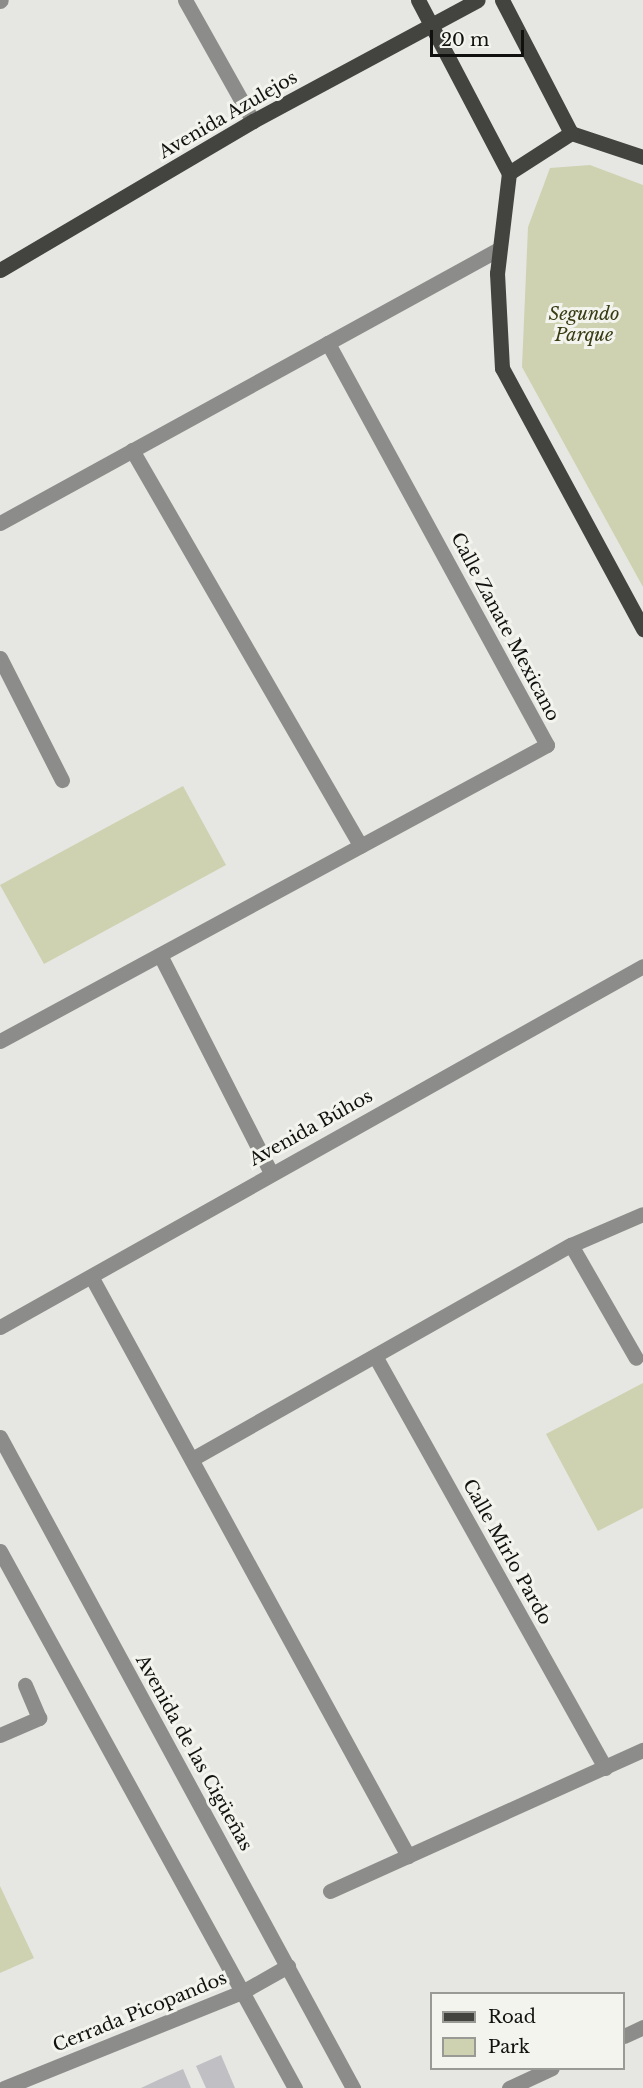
<!DOCTYPE html>
<meta charset="utf-8">
<style>
body{margin:0}
#map{position:relative;width:643px;height:2088px;overflow:hidden;background:#e6e7e2;font-family:"Libre Baskerville",serif}
div>[style]{position:absolute}
[style*='--x']{left:calc(var(--x)*1px);top:calc(var(--y)*1px);width:calc(var(--w)*1px);rotate:calc(var(--a)*1deg)}
.green>*{inset:0;background:#ced2b1}
.building>*{inset:0;background:#c0bfc4}
.minor>*{height:15px;margin:-7.5px;padding:0 7.5px;transform-origin:7.5px;border-radius:7.5px;background:#8c8c8a}
.major>*{height:15px;margin:-7.5px;padding:0 7.5px;transform-origin:7.5px;border-radius:7.5px;background:#434340}
span{translate:-50% -50%;white-space:nowrap;text-align:center;line-height:1.15;-webkit-text-stroke:6px #f4f4ef;paint-order:stroke}
.street-label{font-size:18px;color:#11110f}
.park-label{font-size:18px;color:#393c13;font-style:italic}
.legend{position:absolute;left:430px;top:1992px;width:195px;height:78px;box-sizing:border-box;background:#f4f4ef;border:2px solid #999995;margin:0;padding:8px 10px;list-style:none;font-size:18px;color:#11110f}
.legend li{display:flex;align-items:center;gap:12px;height:30px}
.legend b{width:30px;border:2px solid #999995}
.scale{position:absolute;left:430px;top:30px;width:94px;height:27px;box-sizing:border-box;border:3px solid #11110f;border-top:0;padding-left:8px;font-size:18px;line-height:21px;white-space:nowrap;color:#11110f;-webkit-text-stroke:4px #f4f4ef;paint-order:stroke}
</style>
<div id="map">
<div class="green">
<i style="clip-path:polygon(590px 165px,643px 185px,643px 587px,522px 367px,528px 227px,550px 168px)"></i>
<i style="clip-path:polygon(183px 786px,226px 865px,44px 964px,0 885px)"></i>
<i style="clip-path:polygon(643px 1383px,643px 1508px,598px 1531px,546px 1434px)"></i>
<i style="clip-path:polygon(0 1886px,34px 1958px,0 1973px)"></i>
</div>
<div class="building">
<i style="clip-path:polygon(221px 2055px,235px 2088px,206px 2088px,196px 2066px)"></i>
<i style="clip-path:polygon(183px 2069px,191px 2088px,141px 2088px,158px 2080px)"></i>
</div>
<div class="minor">
<i style="--x:185;--y:0;--w:139;--a:60.7"></i>
<i style="--x:0;--y:1;--w:1;--a:-45"></i>
<i style="--x:132;--y:450;--w:457;--a:60"></i>
<i style="--x:0;--y:523;--w:569;--a:-28.77"></i>
<i style="--x:0;--y:658;--w:137;--a:63.1"></i>
<i style="--x:160;--y:955;--w:245;--a:63"></i>
<i style="--x:0;--y:1041;--w:622;--a:-28.42"></i>
<i style="--x:547;--y:745;--w:458;--a:-118.6"></i>
<i style="--x:571;--y:1245;--w:130;--a:60.1"></i>
<i style="--x:92;--y:1278;--w:659;--a:61.33"></i>
<i style="--x:0;--y:1327;--w:737;--a:-29.31"></i>
<i style="--x:375;--y:1356;--w:472;--a:60.8"></i>
<i style="--x:0;--y:1437;--w:741;--a:61.53"></i>
<i style="--x:192;--y:1459;--w:435;--a:-29.5"></i>
<i style="--x:571;--y:1245;--w:78;--a:-23.3"></i>
<i style="--x:0;--y:1551;--w:613;--a:61.22"></i>
<i style="--x:0;--y:1735;--w:43;--a:-23.6"></i>
<i style="--x:39;--y:1718;--w:36;--a:-113"></i>
<i style="--x:330;--y:1891;--w:343;--a:-24.3"></i>
<i style="--x:624;--y:2036;--w:21;--a:-25"></i>
<i style="--x:4;--y:2088;--w:257;--a:-22"></i>
<i style="--x:242;--y:1992;--w:53;--a:-29.5"></i>
<i style="--x:509;--y:2088;--w:47;--a:-24.9"></i>
</div>
<div class="major">
<i style="--x:418;--y:0;--w:195;--a:62.3"></i>
<i style="--x:509;--y:173;--w:101;--a:96.8"></i>
<i style="--x:497;--y:273;--w:95;--a:87"></i>
<i style="--x:502;--y:368;--w:297;--a:61.6"></i>
<i style="--x:502;--y:0;--w:150;--a:62.6"></i>
<i style="--x:571;--y:133;--w:76;--a:18.4"></i>
<i style="--x:509;--y:173;--w:74;--a:-32.8"></i>
<i style="--x:0;--y:270;--w:294;--a:-30.5"></i>
<i style="--x:253;--y:121;--w:255;--a:-28.3"></i>
</div>
<div class="street-label">
<span style="left:228px;top:115px;rotate:-30deg">Avenida Azulejos</span>
<span style="left:505px;top:627px;rotate:62deg">Calle Zanate Mexicano</span>
<span style="left:311px;top:1128px;rotate:-29deg">Avenida Búhos</span>
<span style="left:507px;top:1552px;rotate:61deg">Calle Mirlo Pardo</span>
<span style="left:194px;top:1753px;rotate:61deg">Avenida de las Cigüeñas</span>
<span style="left:140px;top:2012px;rotate:-22deg">Cerrada Picopandos</span>
</div>
<div class="park-label">
<span style="left:584px;top:325px">Segundo<br>Parque</span>
</div>
<ul class="legend">
<li><b style="height:8px;background:#434340"></b>Road</li>
<li><b style="height:16px;background:#ced2b1"></b>Park</li>
</ul>
<div class="scale">20 m</div>
</div>
